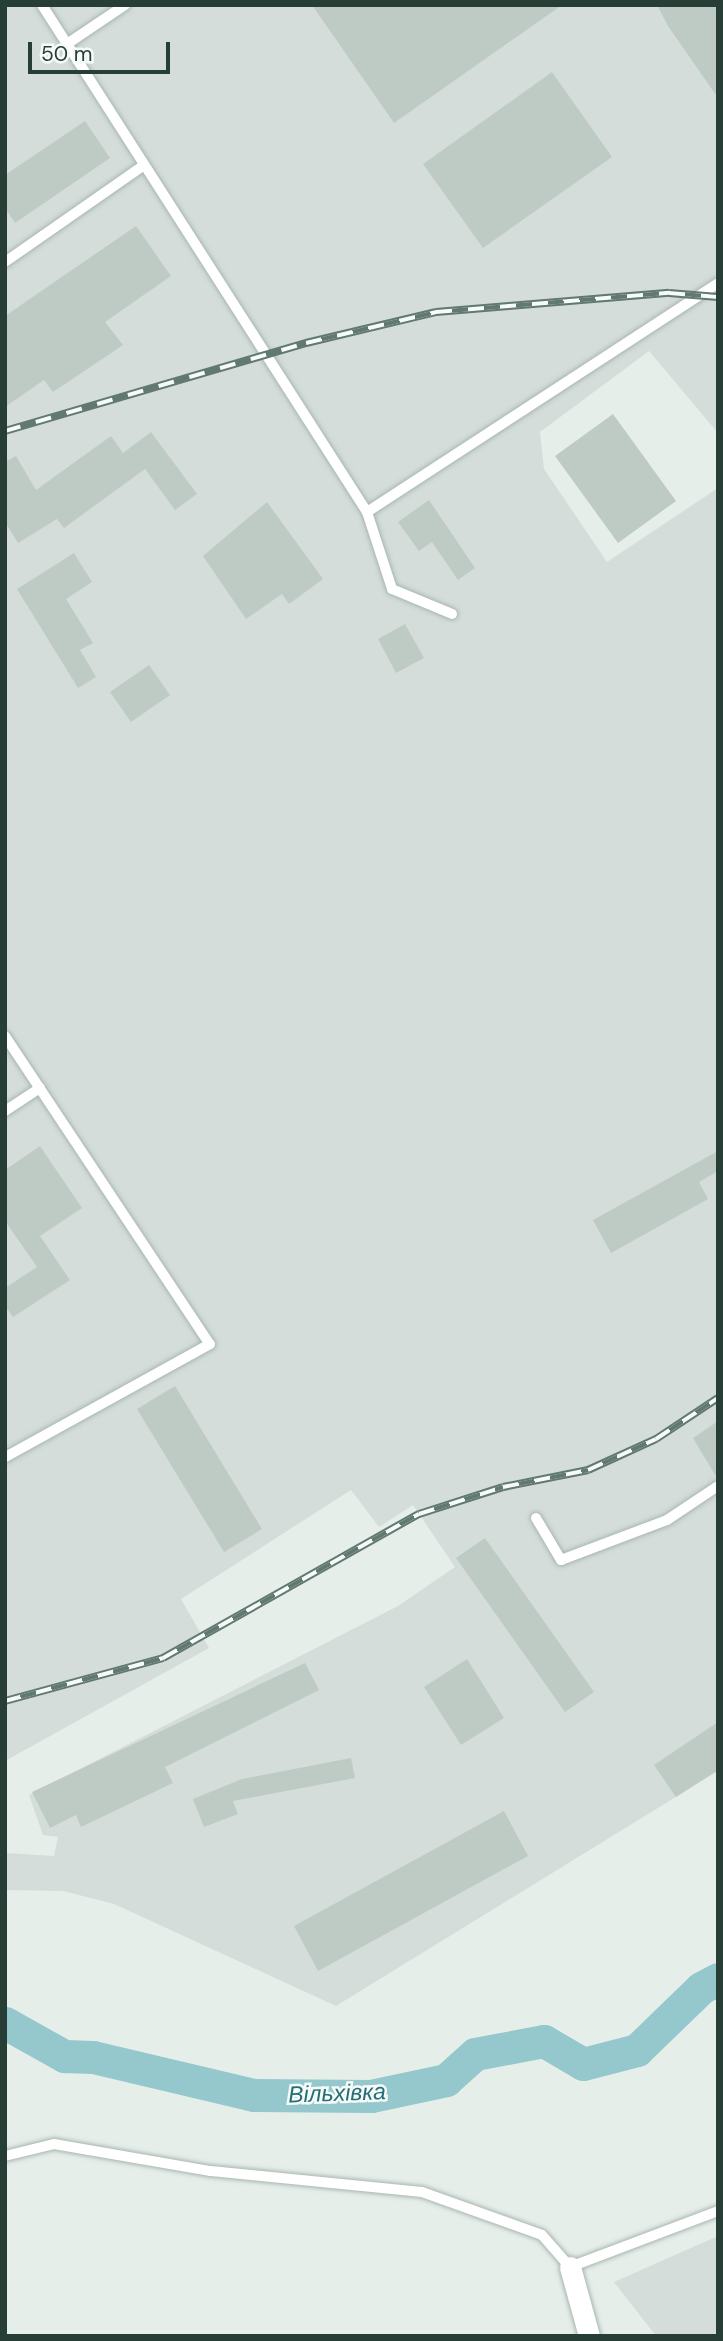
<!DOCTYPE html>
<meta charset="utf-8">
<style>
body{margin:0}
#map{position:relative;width:723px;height:2341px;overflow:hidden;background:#e6eeea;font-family:"DM Sans",sans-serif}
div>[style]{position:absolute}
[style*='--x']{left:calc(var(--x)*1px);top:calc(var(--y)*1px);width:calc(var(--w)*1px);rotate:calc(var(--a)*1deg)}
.built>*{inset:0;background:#d4ddd9}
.river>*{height:33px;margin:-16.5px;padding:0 16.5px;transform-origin:16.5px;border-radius:16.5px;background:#94c8cd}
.building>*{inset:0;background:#becbc5}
.roads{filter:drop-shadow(0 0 2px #a9b6b0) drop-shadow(0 0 2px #a9b6b0)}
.lane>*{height:10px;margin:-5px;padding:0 5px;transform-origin:5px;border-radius:5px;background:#fff}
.street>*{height:21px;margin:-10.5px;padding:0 10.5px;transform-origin:10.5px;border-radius:10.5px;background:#fff}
.rail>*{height:8px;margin-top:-4px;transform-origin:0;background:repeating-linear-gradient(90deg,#f6faf8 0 16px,#617971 0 32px);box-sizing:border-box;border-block:2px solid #617971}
span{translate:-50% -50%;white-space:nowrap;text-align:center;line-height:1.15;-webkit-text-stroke:5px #f6faf8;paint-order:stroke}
.water-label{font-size:23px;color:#256e76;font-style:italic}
.frame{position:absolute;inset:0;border:7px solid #263e36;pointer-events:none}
.scale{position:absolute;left:28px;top:42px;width:142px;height:32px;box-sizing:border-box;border:4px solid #263e36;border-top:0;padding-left:9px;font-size:21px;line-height:24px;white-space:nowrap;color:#263e36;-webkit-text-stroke:5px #f6faf8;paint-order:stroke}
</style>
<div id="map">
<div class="built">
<i style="clip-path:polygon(5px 5px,718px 5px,718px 433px,649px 351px,540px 432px,544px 469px,607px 562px,718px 488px,718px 1771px,336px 2006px,114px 1904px,63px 1891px,5px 1890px,7px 1853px,54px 1856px,58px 1837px,43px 1835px,29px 1795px,398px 1606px,455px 1567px,413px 1505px,379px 1527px,351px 1490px,181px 1599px,209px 1648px,5px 1761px)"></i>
<i style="clip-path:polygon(718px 2236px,718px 2336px,656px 2336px,614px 2282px)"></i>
</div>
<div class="river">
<i style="--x:5;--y:2023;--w:68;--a:29.2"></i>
<i style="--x:64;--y:2056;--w:29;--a:2"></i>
<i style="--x:93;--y:2057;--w:165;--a:13.3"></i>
<i style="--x:254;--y:2095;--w:117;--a:0.5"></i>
<i style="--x:371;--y:2096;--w:77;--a:-12"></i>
<i style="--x:446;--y:2080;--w:39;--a:-42"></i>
<i style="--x:475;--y:2054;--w:70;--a:-10.7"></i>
<i style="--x:544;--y:2041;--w:45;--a:30.5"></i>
<i style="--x:583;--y:2064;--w:56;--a:-14.5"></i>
<i style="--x:637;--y:2050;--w:89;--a:-44.1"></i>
<i style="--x:701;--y:1988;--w:19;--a:-28"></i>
</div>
<div class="building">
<i style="clip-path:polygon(312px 5px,562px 5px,394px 123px)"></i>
<i style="clip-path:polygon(657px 5px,718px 5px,718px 98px,668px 26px)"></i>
<i style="clip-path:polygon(552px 72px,612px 157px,483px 248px,423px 164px)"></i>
<i style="clip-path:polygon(85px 121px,110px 158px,15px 223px,5px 208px,5px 175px)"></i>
<i style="clip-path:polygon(136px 226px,171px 276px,105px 322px,123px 345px,53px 392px,44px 380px,5px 407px,5px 316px)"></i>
<i style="clip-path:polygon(613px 414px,676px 501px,618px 543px,555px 456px)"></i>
<i style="clip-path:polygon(151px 432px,197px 494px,175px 510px,145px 469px,64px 528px,57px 519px,18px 543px,5px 522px,5px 462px,16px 456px,36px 490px,111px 436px,123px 453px)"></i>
<i style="clip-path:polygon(429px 500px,475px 568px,458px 580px,432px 542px,419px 551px,398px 522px)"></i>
<i style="clip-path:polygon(267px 502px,323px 579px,289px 604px,282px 594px,246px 619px,203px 556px)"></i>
<i style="clip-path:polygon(74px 553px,92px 582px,66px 599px,93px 643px,80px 650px,96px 677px,78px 688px,17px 589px)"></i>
<i style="clip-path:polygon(405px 624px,424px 658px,396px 673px,378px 639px)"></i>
<i style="clip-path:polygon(149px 665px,170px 695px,131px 722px,110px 692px)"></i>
<i style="clip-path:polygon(40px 1146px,82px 1208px,40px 1236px,70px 1280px,13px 1317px,5px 1306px,5px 1288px,37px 1267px,5px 1221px,5px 1170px)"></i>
<i style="clip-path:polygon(718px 1151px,718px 1171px,699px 1182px,708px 1199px,611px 1253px,593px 1220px)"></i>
<i style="clip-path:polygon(175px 1386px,262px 1529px,224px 1552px,137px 1409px)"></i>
<i style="clip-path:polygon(718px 1421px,718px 1478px,717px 1478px,693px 1438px)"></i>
<i style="clip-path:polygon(485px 1538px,594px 1692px,565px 1712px,456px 1558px)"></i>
<i style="clip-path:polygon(467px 1659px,504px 1718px,461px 1745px,424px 1687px)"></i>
<i style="clip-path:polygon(305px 1663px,319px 1690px,165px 1767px,173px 1783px,81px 1827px,76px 1815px,50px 1828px,32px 1792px)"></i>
<i style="clip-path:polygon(718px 1722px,718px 1770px,676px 1797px,654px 1765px)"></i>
<i style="clip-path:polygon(351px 1758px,355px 1778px,233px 1801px,238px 1814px,204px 1827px,193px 1799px,242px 1779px)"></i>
<i style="clip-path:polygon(504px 1811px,528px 1856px,318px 1971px,294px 1926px)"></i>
</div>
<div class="roads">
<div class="lane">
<i style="--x:42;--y:5;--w:602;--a:57.34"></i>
<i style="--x:367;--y:512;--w:419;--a:-33.1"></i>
<i style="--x:67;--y:44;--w:70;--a:-33.9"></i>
<i style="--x:5;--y:262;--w:169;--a:-34.9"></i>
<i style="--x:367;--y:512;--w:81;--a:72"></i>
<i style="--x:392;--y:589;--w:65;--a:22.6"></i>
<i style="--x:5;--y:1036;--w:370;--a:56.4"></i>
<i style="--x:210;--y:1344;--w:234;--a:151.1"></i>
<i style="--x:5;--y:1111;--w:42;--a:-33.3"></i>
<i style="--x:536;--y:1518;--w:49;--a:59.2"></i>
<i style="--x:561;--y:1560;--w:113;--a:-20.7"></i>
<i style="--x:667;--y:1520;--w:61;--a:-33.7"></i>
<i style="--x:5;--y:2156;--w:50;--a:-13.8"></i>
<i style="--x:54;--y:2144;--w:159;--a:9.8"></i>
<i style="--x:211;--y:2171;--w:212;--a:5.7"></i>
<i style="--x:422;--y:2192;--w:127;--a:19.7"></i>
<i style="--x:542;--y:2235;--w:43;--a:48.8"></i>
<i style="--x:570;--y:2267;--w:158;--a:-20.7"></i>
</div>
<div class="street">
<i style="--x:570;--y:2267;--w:72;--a:74.6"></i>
</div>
</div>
<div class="rail">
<i style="--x:5;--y:431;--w:314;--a:-16.3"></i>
<i style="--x:306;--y:343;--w:134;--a:-13.4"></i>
<i style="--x:436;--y:312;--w:234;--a:-4.7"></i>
<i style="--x:669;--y:293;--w:49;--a:4.7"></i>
<i style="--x:5;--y:1701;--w:164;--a:-15.2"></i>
<i style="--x:163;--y:1658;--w:294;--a:-29.4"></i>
<i style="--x:419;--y:1514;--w:88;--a:-17.8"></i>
<i style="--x:503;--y:1487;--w:87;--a:-11.3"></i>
<i style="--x:588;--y:1470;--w:75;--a:-24.5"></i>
<i style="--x:656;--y:1439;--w:74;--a:-33.5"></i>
<i style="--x:5;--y:1842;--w:1;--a:0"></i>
</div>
<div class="water-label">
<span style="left:337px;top:2093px;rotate:-2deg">Вільхівка</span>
</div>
<div class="frame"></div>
<div class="scale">50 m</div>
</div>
